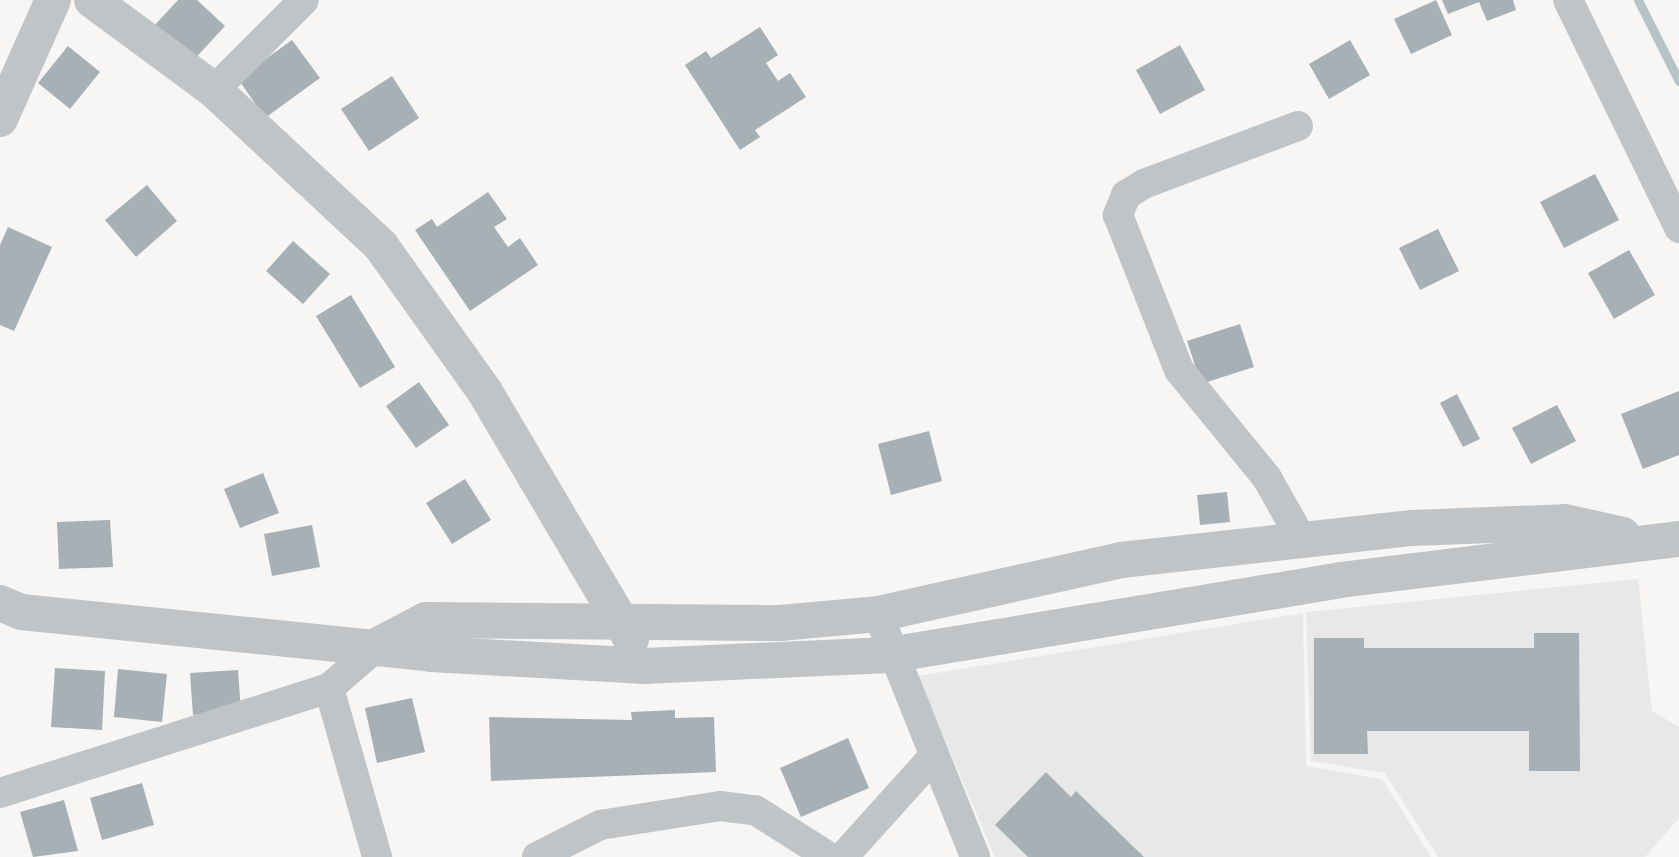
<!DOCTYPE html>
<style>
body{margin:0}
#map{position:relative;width:1679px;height:857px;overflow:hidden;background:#f7f6f4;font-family:Raleway,sans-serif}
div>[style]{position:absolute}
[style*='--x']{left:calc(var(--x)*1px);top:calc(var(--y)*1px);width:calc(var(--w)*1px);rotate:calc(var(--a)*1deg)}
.built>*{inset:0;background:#e7e8e7}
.stream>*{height:9px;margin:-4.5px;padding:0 4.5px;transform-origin:4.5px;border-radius:4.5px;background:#b7c4c7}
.building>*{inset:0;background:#a6b0b5}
.minor>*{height:30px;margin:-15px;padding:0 15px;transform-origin:15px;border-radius:15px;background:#c0c4c7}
.tertiary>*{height:36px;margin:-18px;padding:0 18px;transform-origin:18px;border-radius:18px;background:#c0c4c7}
span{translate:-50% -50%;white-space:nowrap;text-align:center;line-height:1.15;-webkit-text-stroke:8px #fff;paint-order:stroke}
</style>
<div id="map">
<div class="built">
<i style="clip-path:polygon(1638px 579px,1652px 711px,1679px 727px,1679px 818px,1645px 857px,1438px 857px,1385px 773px,1311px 761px,1306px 612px)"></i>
<i style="clip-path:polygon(1303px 613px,1306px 766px,1382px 779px,1431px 857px,995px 857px,918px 676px)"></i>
</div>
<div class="stream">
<i style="--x:1638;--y:0;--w:91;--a:63.2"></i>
</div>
<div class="building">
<i style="clip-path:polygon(178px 0,197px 0,225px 26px,190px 64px,152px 28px)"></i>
<i style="clip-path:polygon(1436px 0,1452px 35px,1411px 54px,1394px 19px)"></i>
<i style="clip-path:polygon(1442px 0,1513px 0,1516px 10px,1487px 21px,1479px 2px,1448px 14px)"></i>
<i style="clip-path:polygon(760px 27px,778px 55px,766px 63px,778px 81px,790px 73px,806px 97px,755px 130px,760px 137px,740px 150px,685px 65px,706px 51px,711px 58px)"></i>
<i style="clip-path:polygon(292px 40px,320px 78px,265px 118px,238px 79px)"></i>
<i style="clip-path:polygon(1350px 40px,1370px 75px,1329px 99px,1309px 64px)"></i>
<i style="clip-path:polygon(1180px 45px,1205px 90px,1160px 114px,1136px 70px)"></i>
<i style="clip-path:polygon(68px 46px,100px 72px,70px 109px,38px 83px)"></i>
<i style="clip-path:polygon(392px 76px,419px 118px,369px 151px,341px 109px)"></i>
<i style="clip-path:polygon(1595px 174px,1619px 220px,1564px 248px,1540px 202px)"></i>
<i style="clip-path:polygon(147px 185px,177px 221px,136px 257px,105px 220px)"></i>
<i style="clip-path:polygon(488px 192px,507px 219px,494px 227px,508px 247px,520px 238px,538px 265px,470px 311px,415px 230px,432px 219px,437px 227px)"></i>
<i style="clip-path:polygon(8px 227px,52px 247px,14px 331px,0 325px,0 245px)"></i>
<i style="clip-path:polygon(1438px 229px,1459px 271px,1420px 290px,1399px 248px)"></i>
<i style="clip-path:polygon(293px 241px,330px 274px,303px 304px,266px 271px)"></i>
<i style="clip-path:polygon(1629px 250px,1655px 295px,1614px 319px,1588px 273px)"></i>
<i style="clip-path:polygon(351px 295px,395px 367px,360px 388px,316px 316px)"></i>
<i style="clip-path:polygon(1240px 324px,1254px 367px,1201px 384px,1187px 341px)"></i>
<i style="clip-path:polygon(419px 382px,449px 425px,416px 448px,386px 406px)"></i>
<i style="clip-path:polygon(1679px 391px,1679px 455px,1643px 469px,1621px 414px)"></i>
<i style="clip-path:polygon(1457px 394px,1480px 439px,1463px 447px,1440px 403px)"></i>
<i style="clip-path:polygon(1557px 405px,1576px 441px,1531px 464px,1512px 428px)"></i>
<i style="clip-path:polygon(929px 431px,942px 481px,891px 495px,878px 444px)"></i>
<i style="clip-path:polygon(263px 473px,279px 513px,240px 528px,224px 489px)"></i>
<i style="clip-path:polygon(465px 479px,491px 520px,452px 544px,426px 503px)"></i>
<i style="clip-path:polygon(1227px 492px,1230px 522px,1200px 525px,1197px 495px)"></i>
<i style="clip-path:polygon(110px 520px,113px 567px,59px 569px,57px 522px)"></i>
<i style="clip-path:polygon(312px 525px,320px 567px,272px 576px,264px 534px)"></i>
<i style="clip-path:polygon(1534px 633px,1579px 633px,1580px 771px,1529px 771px,1529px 731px,1367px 731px,1368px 754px,1314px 754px,1314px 638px,1364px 638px,1364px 648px,1534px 648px)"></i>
<i style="clip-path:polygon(55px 668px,105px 671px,102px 730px,51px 727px)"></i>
<i style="clip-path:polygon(118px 669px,167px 674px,162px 722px,114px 717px)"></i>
<i style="clip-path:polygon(238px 670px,241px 712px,193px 715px,190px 673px)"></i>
<i style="clip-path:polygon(412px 698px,425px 752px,377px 763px,365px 708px)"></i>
<i style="clip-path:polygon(675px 710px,675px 718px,714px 717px,716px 772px,491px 781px,489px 717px,632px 720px,631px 712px)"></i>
<i style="clip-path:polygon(848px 738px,869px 788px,801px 817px,780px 768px)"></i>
<i style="clip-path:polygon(1046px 772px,1071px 797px,1076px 791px,1144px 857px,1028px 857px,995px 825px)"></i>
<i style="clip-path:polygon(142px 783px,154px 825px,102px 840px,90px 798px)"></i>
<i style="clip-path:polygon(64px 800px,78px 851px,33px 857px,20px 812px)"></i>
</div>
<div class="minor">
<i style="--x:1568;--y:0;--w:254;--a:64"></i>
<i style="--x:214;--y:90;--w:127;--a:-45"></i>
<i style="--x:1298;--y:126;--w:165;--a:159.4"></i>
<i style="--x:1144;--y:184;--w:21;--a:149"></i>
<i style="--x:1126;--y:195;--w:22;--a:112"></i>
<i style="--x:1118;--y:215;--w:167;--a:68.5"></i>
<i style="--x:1179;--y:370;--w:139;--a:50.8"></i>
<i style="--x:1267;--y:478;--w:71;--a:60.6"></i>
<i style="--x:878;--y:614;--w:262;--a:68.2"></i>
<i style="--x:329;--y:688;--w:67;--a:-40.8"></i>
<i style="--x:0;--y:793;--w:345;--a:-17.7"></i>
<i style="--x:329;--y:688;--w:176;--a:74.1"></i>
<i style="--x:537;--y:857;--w:71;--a:-26.9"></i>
<i style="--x:600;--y:825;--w:121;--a:-9"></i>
<i style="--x:720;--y:806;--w:35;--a:7"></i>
<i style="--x:755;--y:810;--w:88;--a:32.4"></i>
<i style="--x:843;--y:857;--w:135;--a:-48"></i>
</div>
<div class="tertiary">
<i style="--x:92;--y:0;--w:152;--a:36.4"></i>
<i style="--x:214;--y:90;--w:229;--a:43"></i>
<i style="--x:381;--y:246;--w:179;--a:54.5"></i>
<i style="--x:485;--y:392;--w:287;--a:59.4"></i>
<i style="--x:0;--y:119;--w:130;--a:-66"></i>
<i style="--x:0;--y:603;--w:23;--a:23"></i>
<i style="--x:21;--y:612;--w:412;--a:5.8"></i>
<i style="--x:431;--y:654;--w:214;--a:3.2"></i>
<i style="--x:645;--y:666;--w:244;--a:-2.6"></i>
<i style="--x:889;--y:655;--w:457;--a:-9.4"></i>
<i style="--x:1340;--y:580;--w:341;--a:-6.9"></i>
<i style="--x:380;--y:644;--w:52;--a:-27.6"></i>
<i style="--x:426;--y:620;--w:354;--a:0.5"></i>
<i style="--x:780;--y:623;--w:98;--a:-5.2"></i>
<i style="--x:878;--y:614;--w:249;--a:-12.5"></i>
<i style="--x:1121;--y:560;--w:293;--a:-6.3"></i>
<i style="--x:1412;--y:528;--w:153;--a:-2.2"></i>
<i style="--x:1565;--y:522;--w:59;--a:12.6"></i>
</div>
</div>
